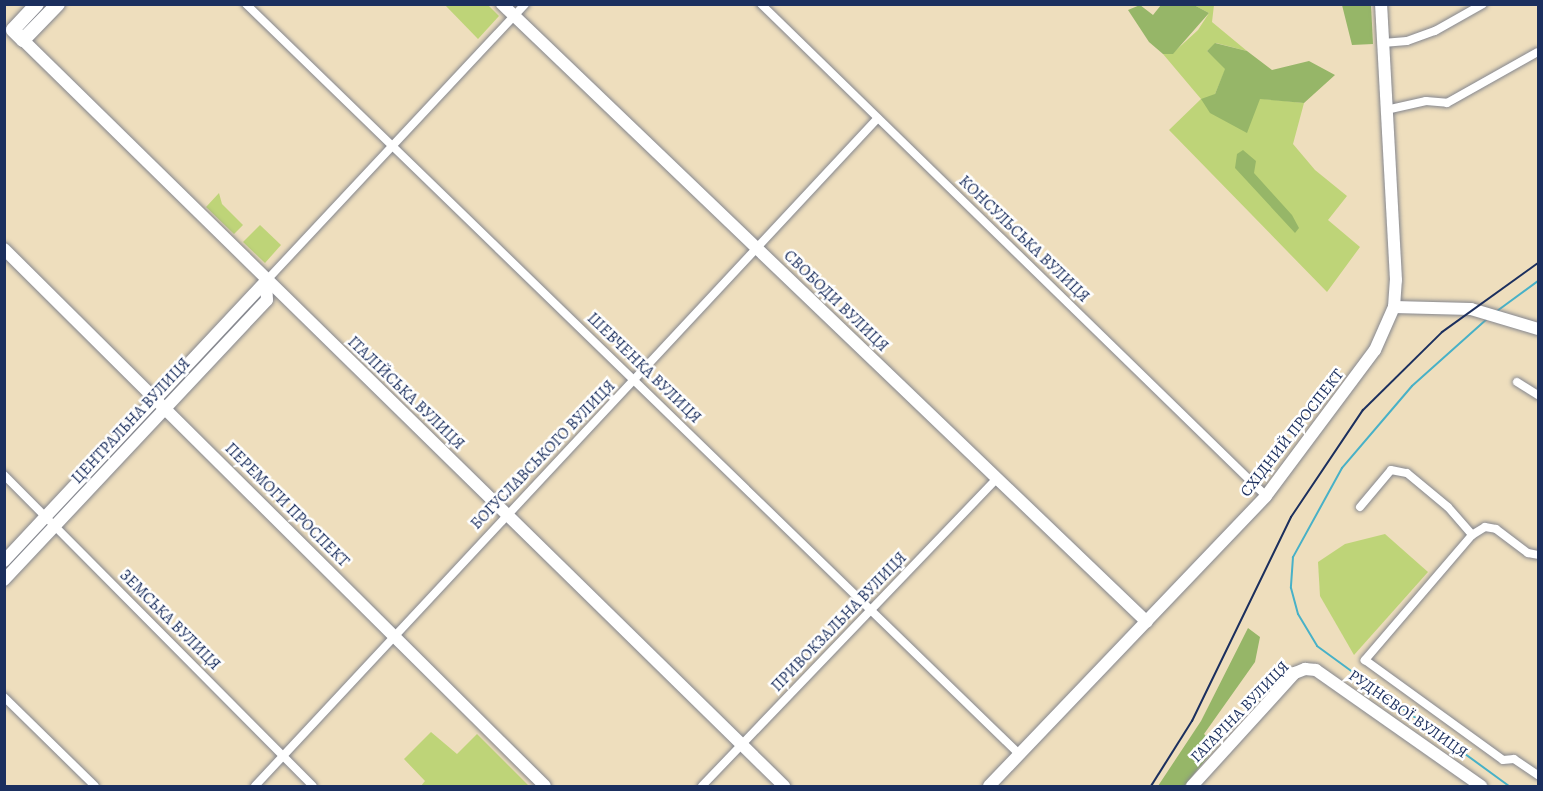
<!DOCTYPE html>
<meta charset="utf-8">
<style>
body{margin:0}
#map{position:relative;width:1543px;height:791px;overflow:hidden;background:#eedebd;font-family:Alegreya,serif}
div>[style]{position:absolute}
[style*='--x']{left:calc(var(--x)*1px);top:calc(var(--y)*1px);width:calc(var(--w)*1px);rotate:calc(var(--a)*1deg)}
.green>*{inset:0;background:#bed478}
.forest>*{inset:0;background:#96b668}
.stream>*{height:2px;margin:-1px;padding:0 1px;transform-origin:1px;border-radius:1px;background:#48b1c7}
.roads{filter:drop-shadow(0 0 2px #84868e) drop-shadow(0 0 2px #84868e)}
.street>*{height:8px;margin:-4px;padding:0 4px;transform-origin:4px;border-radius:4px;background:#fff}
.secondary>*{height:12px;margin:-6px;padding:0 6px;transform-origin:6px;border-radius:6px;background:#fff}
.primary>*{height:14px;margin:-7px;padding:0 7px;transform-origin:7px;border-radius:7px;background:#fff}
.rail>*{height:2px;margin:-1px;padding:0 1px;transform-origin:1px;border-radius:1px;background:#1b2f5e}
span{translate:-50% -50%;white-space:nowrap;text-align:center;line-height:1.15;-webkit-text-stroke:5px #fff;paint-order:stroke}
.street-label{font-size:16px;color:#1b2f5e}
.frame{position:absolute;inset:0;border:6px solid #1b2f5e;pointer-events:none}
</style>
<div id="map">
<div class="green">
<i style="clip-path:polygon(444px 4px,488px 5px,499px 16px,478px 39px)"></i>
<i style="clip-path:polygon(1194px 5px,1214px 5px,1212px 22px,1247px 51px,1216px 43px,1207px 51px,1226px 68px,1215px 94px,1304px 103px,1293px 144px,1315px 170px,1347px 196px,1328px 220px,1360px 247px,1327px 292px,1169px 130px,1201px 99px,1163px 54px,1173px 53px,1198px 30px,1209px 13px)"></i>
<i style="clip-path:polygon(219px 193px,222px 204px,243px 225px,234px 234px,206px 207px)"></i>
<i style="clip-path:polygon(260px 225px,281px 245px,265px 263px,243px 242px)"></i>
<i style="clip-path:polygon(1385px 534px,1428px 572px,1354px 655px,1320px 596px,1318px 562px,1345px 544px)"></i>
<i style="clip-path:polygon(431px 732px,457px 754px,477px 734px,529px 786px,421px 786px,425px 781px,404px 759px)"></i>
</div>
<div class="forest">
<i style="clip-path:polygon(1194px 5px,1209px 13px,1173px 54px,1163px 54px,1149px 42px,1128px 10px,1140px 5px,1153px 15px,1161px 5px)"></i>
<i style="clip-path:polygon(1342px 5px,1371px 5px,1373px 44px,1352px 45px)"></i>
<i style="clip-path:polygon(1215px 43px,1247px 51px,1272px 70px,1309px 61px,1335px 75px,1304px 103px,1260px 99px,1247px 133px,1210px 113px,1201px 99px,1215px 94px,1225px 69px,1207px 51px)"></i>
<i style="clip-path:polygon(1243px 150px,1256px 161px,1254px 173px,1292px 215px,1299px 228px,1295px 233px,1235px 168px,1237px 154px)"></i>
<i style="clip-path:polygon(1248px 628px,1260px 637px,1255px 662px,1204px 734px,1217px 746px,1184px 786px,1158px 786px,1201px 721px)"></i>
</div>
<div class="stream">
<i style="--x:1497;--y:311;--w:51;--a:-36.2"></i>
<i style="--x:1488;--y:318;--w:102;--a:138.2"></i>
<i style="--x:1412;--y:386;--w:108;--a:130.5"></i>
<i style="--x:1342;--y:468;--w:102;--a:118.8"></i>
<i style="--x:1293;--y:557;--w:31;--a:94"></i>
<i style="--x:1291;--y:588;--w:27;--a:75"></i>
<i style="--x:1298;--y:614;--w:37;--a:59"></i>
<i style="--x:1317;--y:646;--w:238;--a:36.1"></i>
</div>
<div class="roads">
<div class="street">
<i style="--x:246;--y:4;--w:1077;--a:44.13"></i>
<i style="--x:761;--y:4;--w:705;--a:44.25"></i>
<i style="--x:1383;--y:43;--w:24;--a:-5"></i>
<i style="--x:1407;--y:41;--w:30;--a:-20"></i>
<i style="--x:1435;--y:31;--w:55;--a:-29.4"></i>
<i style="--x:1386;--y:110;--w:41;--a:-12.7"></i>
<i style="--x:1426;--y:101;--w:21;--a:5"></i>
<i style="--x:1447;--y:103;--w:104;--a:-29.3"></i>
<i style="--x:266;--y:281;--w:379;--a:-46.9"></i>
<i style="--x:1517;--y:382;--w:25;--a:32"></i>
<i style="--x:4;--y:475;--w:438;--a:45.2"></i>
<i style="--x:1360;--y:507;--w:48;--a:-50"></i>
<i style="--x:1391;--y:470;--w:16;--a:11"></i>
<i style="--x:1407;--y:473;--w:53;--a:39.7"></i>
<i style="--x:1448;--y:507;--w:37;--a:49"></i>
<i style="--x:1472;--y:535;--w:165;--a:130.6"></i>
<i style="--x:1365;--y:660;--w:170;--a:35.9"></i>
<i style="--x:1503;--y:760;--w:11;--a:-5"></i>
<i style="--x:1514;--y:759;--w:29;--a:34"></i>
<i style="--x:1472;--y:535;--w:15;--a:-32"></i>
<i style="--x:1485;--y:527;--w:11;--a:10"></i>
<i style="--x:1496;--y:529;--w:40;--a:37"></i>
<i style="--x:1528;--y:553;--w:10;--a:11"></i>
<i style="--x:4;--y:697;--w:127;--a:44.4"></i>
<i style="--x:255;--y:786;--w:913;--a:-47"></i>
<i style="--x:702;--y:786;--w:426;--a:-46.2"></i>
</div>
<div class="secondary">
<i style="--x:502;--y:4;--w:893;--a:43.78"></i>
<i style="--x:23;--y:40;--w:1066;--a:44.43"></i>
<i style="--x:4;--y:249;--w:762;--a:44.79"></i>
<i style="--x:1394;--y:307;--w:77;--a:1.5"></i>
<i style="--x:1471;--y:309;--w:70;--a:16.6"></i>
<i style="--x:4;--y:561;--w:383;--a:-46.9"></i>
<i style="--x:4;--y:580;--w:384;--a:-46.8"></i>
<i style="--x:267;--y:300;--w:19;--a:-93"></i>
<i style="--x:989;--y:786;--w:401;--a:-46.3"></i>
<i style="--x:1266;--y:496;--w:182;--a:-53.3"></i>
<i style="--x:1375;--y:350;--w:47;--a:-66.2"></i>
<i style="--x:1394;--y:307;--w:27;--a:-86"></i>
<i style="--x:1396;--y:280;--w:276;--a:-93.1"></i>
<i style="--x:1192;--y:786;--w:153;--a:-47.7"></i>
<i style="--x:1295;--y:673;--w:11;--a:-22"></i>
<i style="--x:1305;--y:669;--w:11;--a:5"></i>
<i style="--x:1316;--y:670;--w:202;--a:35.1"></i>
</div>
<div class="primary">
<i style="--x:37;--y:4;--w:35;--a:133"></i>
<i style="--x:13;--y:30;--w:14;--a:45"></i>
<i style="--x:23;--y:40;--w:50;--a:-45.8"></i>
</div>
</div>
<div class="rail">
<i style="--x:1151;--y:786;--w:77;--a:-57.8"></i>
<i style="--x:1192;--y:721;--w:227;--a:-64.1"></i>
<i style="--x:1291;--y:517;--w:129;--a:-56.1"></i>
<i style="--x:1363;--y:410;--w:111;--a:-44.6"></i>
<i style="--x:1442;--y:332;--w:118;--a:-35.7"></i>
</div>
<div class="street-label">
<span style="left:1024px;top:239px;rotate:44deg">КОНСУЛЬСЬКА ВУЛИЦЯ</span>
<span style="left:836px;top:301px;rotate:44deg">СВОБОДИ ВУЛИЦЯ</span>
<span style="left:644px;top:368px;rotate:44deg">ШЕВЧЕНКА ВУЛИЦЯ</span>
<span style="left:406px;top:393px;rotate:44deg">ІТАЛІЙСЬКА ВУЛИЦЯ</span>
<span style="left:131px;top:421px;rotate:-47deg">ЦЕНТРАЛЬНА ВУЛИЦЯ</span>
<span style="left:1292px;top:433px;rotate:-52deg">СХІДНИЙ ПРОСПЕКТ</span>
<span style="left:543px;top:455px;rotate:-46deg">БОГУСЛАВСЬКОГО ВУЛИЦЯ</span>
<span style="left:287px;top:505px;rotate:45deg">ПЕРЕМОГИ ПРОСПЕКТ</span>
<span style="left:170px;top:620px;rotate:45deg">ЗЕМСЬКА ВУЛИЦЯ</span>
<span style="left:839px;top:622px;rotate:-46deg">ПРИВОКЗАЛЬНА ВУЛИЦЯ</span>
<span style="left:1240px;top:712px;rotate:-46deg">ГАГАРІНА ВУЛИЦЯ</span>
<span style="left:1408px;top:714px;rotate:35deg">РУДНЄВОЇ ВУЛИЦЯ</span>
</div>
<div class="frame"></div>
</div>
